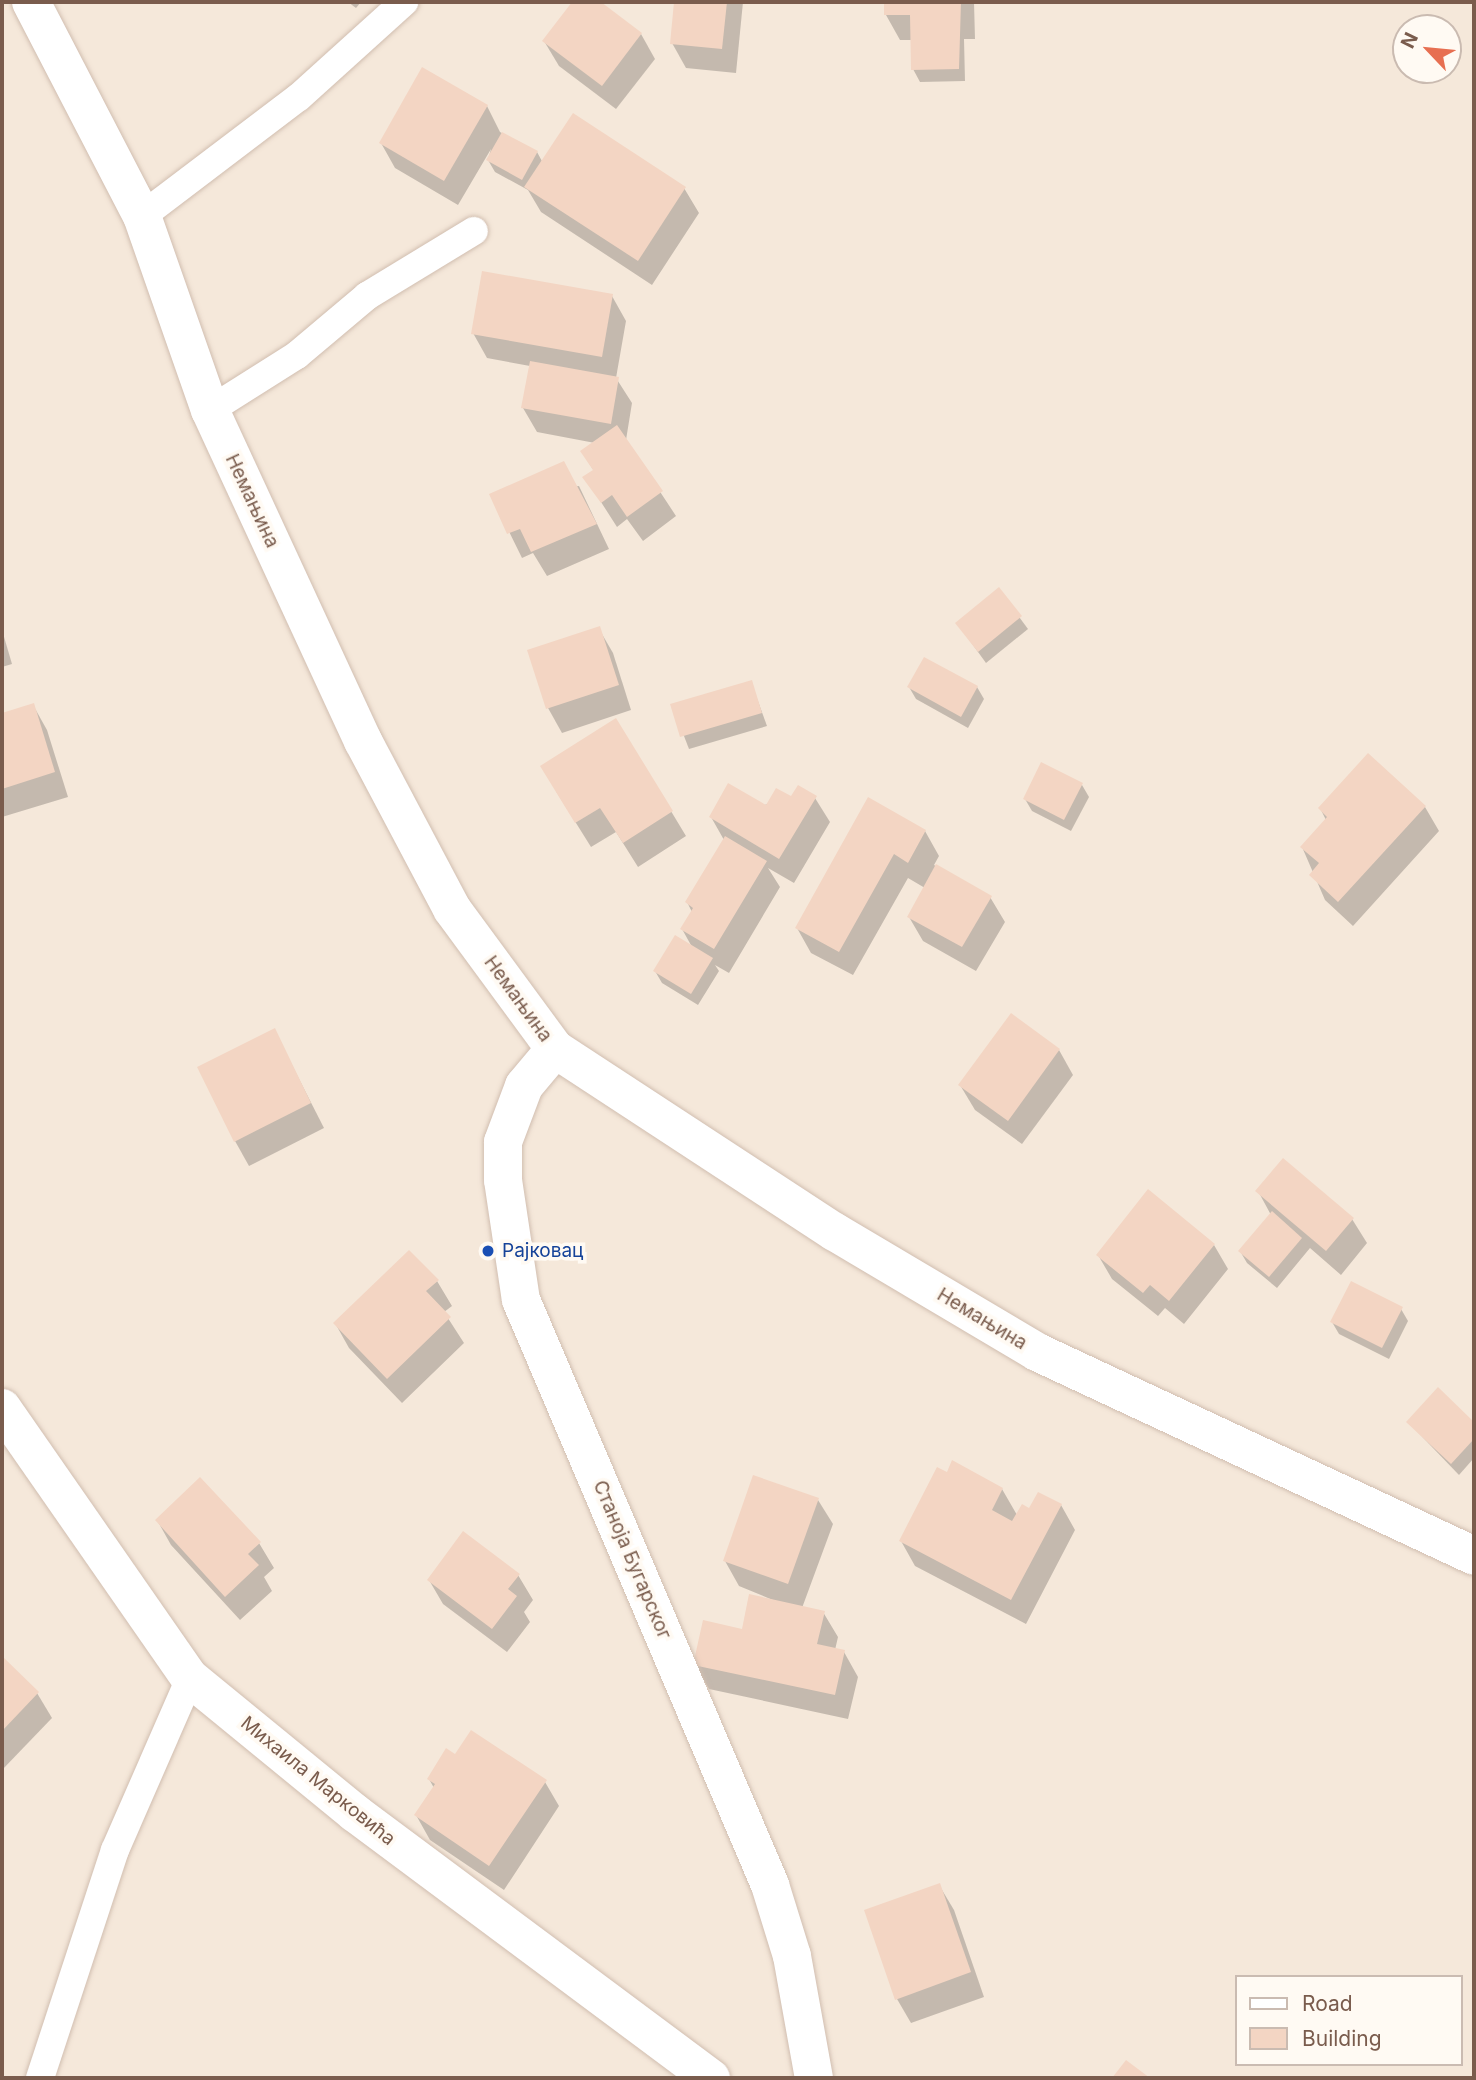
<!DOCTYPE html>
<meta charset="utf-8">
<style>
body{margin:0}
#map{position:relative;width:1476px;height:2080px;overflow:hidden;background:#fdf6ec;font-family:Inter,sans-serif}
div>[style]{position:absolute}
[style*='--x']{left:calc(var(--x)*1px);top:calc(var(--y)*1px);width:calc(var(--w)*1px);rotate:calc(var(--a)*1deg)}
.residential>*{inset:0;background:#f5e8da}
.shadow>*{inset:0;background:#0003}
.building>*{inset:0;background:#f3d5c3}
.roads{filter:drop-shadow(0 0 2px #d1beb0) drop-shadow(0 0 2px #d1beb0)}
.service>*{height:28px;margin:-14px;padding:0 14px;transform-origin:14px;border-radius:14px;background:#fff}
.minor>*{height:38px;margin:-19px;padding:0 19px;transform-origin:19px;border-radius:19px;background:#fff}
.tertiary>*{height:38px;margin:-19px;padding:0 19px;transform-origin:19px;border-radius:19px;background:#fff}
.dots>*{width:19px;height:19px;translate:-50% -50%;box-sizing:border-box;border:4px solid #fffaf3;border-radius:50%}
span{translate:-50% -50%;white-space:nowrap;text-align:center;line-height:1.15;-webkit-text-stroke:7px #fffaf3;paint-order:stroke}
.street-label{font-size:19px;color:#7a5c4d}
.transit-label{font-size:19px;color:#164399}
.left{translate:0 -50%;text-align:left}
.frame{position:absolute;inset:0;border:4px solid #7a5c4d;pointer-events:none}
.legend{position:absolute;left:1235px;top:1975px;width:228px;height:91px;box-sizing:border-box;background:#fffaf3;border:2px solid #cabbb1;margin:0;padding:9px 12px;list-style:none;font-size:21px;color:#7a5c4d}
.legend li{display:flex;align-items:center;gap:14px;height:35px}
.legend b{width:35px;border:2px solid #cabbb1}
.north{position:absolute;left:1392px;top:14px;width:70px;height:70px;box-sizing:border-box;background:#fffaf3;border:2px solid #cabbb1;border-radius:50%;rotate:296deg;font-size:19px;font-weight:700;line-height:28px;text-align:center;color:#7a5c4d}
.north::after{content:'';display:block;margin:auto;width:24px;height:32px;background:#e76f51;clip-path:polygon(50% 0,100% 100%,50% 72%,0 100%)}
</style>
<div id="map">
<div class="residential">
<i style="clip-path:polygon(evenodd,2px 2px,1474px 2px,1474px 2078px,2px 2078px,2px 2px,1406px 28px,1448px 28px,1448px 70px,1406px 70px,1406px 28px,2px 2px,1236px 1977px,1460px 1977px,1460px 2064px,1236px 2064px,1236px 1977px)"></i>
</div>
<div class="shadow">
<i style="clip-path:polygon(348px 2px,361px 2px,356px 8px)"></i>
<i style="clip-path:polygon(574px 2px,598px 2px,641px 34px,655px 59px,616px 109px,559px 66px,544px 41px)"></i>
<i style="clip-path:polygon(676px 2px,743px 2px,736px 73px,686px 68px,672px 43px)"></i>
<i style="clip-path:polygon(886px 2px,974px 2px,975px 39px,964px 39px,965px 81px,920px 82px,913px 69px,912px 40px,900px 40px,886px 15px)"></i>
<i style="clip-path:polygon(487px 106px,500px 132px,537px 152px,543px 163px,684px 188px,699px 213px,652px 285px,541px 212px,528px 190px,495px 172px,488px 160px,491px 149px,458px 205px,395px 168px,381px 143px)"></i>
<i style="clip-path:polygon(612px 296px,626px 321px,616px 378px,632px 403px,626px 440px,676px 516px,643px 541px,627px 519px,617px 527px,585px 477px,594px 471px,582px 452px,595px 443px,537px 432px,523px 408px,530px 366px,487px 358px,473px 333px)"></i>
<i style="clip-path:polygon(579px 486px,609px 549px,547px 576px,533px 553px,522px 558px,491px 495px)"></i>
<i style="clip-path:polygon(999px 590px,1028px 629px,986px 663px,957px 623px)"></i>
<i style="clip-path:polygon(599px 629px,613px 653px,631px 710px,562px 733px,548px 708px)"></i>
<i style="clip-path:polygon(2px 630px,12px 664px,2px 667px)"></i>
<i style="clip-path:polygon(751px 682px,767px 726px,689px 749px,672px 705px)"></i>
<i style="clip-path:polygon(909px 687px,977px 687px,984px 699px,968px 728px,916px 699px)"></i>
<i style="clip-path:polygon(33px 705px,47px 730px,68px 797px,2px 817px,2px 715px)"></i>
<i style="clip-path:polygon(616px 720px,686px 836px,638px 867px,616px 832px,591px 847px,556px 791px)"></i>
<i style="clip-path:polygon(1082px 785px,1089px 797px,1071px 831px,1032px 811px,1025px 799px)"></i>
<i style="clip-path:polygon(815px 798px,830px 822px,794px 883px,768px 868px,780px 887px,729px 973px,715px 965px,719px 971px,698px 1005px,662px 983px,655px 971px,692px 947px,682px 929px,692px 912px,687px 902px,724px 840px,711px 817px,791px 799px)"></i>
<i style="clip-path:polygon(869px 800px,925px 831px,939px 856px,934px 865px,990px 897px,1005px 922px,976px 971px,923px 941px,909px 917px,925px 888px,908px 878px,853px 975px,811px 953px,797px 928px)"></i>
<i style="clip-path:polygon(1425px 807px,1439px 831px,1353px 926px,1325px 900px,1302px 847px,1326px 820px,1320px 808px)"></i>
<i style="clip-path:polygon(274px 1030px,324px 1128px,249px 1166px,235px 1141px)"></i>
<i style="clip-path:polygon(1059px 1050px,1073px 1075px,1022px 1144px,975px 1110px,960px 1085px)"></i>
<i style="clip-path:polygon(1258px 1191px,1352px 1219px,1367px 1243px,1341px 1275px,1310px 1248px,1277px 1288px,1247px 1263px,1240px 1251px,1271px 1215px)"></i>
<i style="clip-path:polygon(1214px 1245px,1228px 1269px,1184px 1324px,1165px 1308px,1158px 1316px,1112px 1279px,1098px 1255px)"></i>
<i style="clip-path:polygon(437px 1281px,452px 1306px,444px 1312px,464px 1343px,402px 1403px,349px 1348px,335px 1323px)"></i>
<i style="clip-path:polygon(1401px 1309px,1408px 1321px,1389px 1359px,1339px 1334px,1332px 1322px)"></i>
<i style="clip-path:polygon(1438px 1390px,1474px 1424px,1474px 1458px,1459px 1475px,1408px 1422px)"></i>
<i style="clip-path:polygon(1002px 1489px,1017px 1515px,1061px 1505px,1075px 1530px,1026px 1624px,915px 1566px,901px 1541px)"></i>
<i style="clip-path:polygon(818px 1500px,833px 1524px,802px 1608px,823px 1612px,838px 1637px,835px 1650px,844px 1652px,858px 1677px,848px 1719px,709px 1689px,695px 1665px,780px 1603px,739px 1586px,725px 1561px)"></i>
<i style="clip-path:polygon(157px 1520px,259px 1543px,274px 1568px,264px 1577px,272px 1591px,240px 1620px,171px 1545px)"></i>
<i style="clip-path:polygon(518px 1575px,533px 1600px,524px 1612px,530px 1622px,507px 1652px,443px 1604px,429px 1580px)"></i>
<i style="clip-path:polygon(2px 1658px,37px 1693px,52px 1718px,2px 1770px)"></i>
<i style="clip-path:polygon(456px 1756px,545px 1782px,559px 1806px,504px 1890px,430px 1840px,416px 1815px,434px 1788px,429px 1779px)"></i>
<i style="clip-path:polygon(939px 1885px,954px 1910px,984px 1997px,911px 2023px,897px 1999px)"></i>
</div>
<div class="building">
<i style="clip-path:polygon(572px 2px,601px 2px,642px 33px,602px 86px,542px 41px)"></i>
<i style="clip-path:polygon(674px 2px,727px 2px,722px 49px,670px 44px)"></i>
<i style="clip-path:polygon(884px 2px,961px 2px,959px 69px,911px 70px,910px 15px,884px 15px)"></i>
<i style="clip-path:polygon(422px 67px,488px 105px,444px 181px,379px 143px)"></i>
<i style="clip-path:polygon(573px 113px,686px 187px,638px 261px,524px 187px)"></i>
<i style="clip-path:polygon(502px 132px,538px 151px,522px 180px,486px 160px)"></i>
<i style="clip-path:polygon(482px 271px,613px 294px,602px 357px,471px 334px)"></i>
<i style="clip-path:polygon(530px 361px,619px 377px,611px 424px,521px 408px)"></i>
<i style="clip-path:polygon(617px 425px,663px 491px,627px 517px,612px 495px,601px 503px,582px 477px,593px 470px,580px 451px)"></i>
<i style="clip-path:polygon(564px 461px,597px 524px,531px 552px,520px 529px,507px 534px,489px 494px)"></i>
<i style="clip-path:polygon(999px 587px,1022px 616px,978px 652px,955px 623px)"></i>
<i style="clip-path:polygon(600px 626px,619px 685px,546px 709px,527px 650px)"></i>
<i style="clip-path:polygon(924px 657px,978px 686px,961px 717px,907px 687px)"></i>
<i style="clip-path:polygon(752px 680px,762px 713px,680px 737px,670px 704px)"></i>
<i style="clip-path:polygon(34px 703px,55px 772px,2px 789px,2px 713px)"></i>
<i style="clip-path:polygon(616px 718px,673px 811px,623px 843px,600px 808px,575px 823px,540px 766px)"></i>
<i style="clip-path:polygon(1368px 753px,1426px 806px,1338px 902px,1309px 875px,1319px 863px,1300px 847px,1327px 817px,1318px 808px)"></i>
<i style="clip-path:polygon(1041px 762px,1083px 783px,1064px 820px,1023px 799px)"></i>
<i style="clip-path:polygon(728px 783px,766px 805px,776px 788px,791px 796px,798px 785px,817px 796px,779px 859px,709px 817px)"></i>
<i style="clip-path:polygon(868px 797px,926px 830px,908px 863px,894px 854px,839px 952px,795px 928px)"></i>
<i style="clip-path:polygon(725px 836px,767px 861px,714px 949px,680px 929px,693px 908px,685px 902px)"></i>
<i style="clip-path:polygon(936px 864px,992px 896px,962px 947px,907px 917px)"></i>
<i style="clip-path:polygon(675px 935px,713px 958px,691px 994px,653px 971px)"></i>
<i style="clip-path:polygon(1011px 1013px,1060px 1049px,1008px 1121px,958px 1085px)"></i>
<i style="clip-path:polygon(275px 1028px,311px 1103px,234px 1142px,197px 1067px)"></i>
<i style="clip-path:polygon(1283px 1158px,1354px 1218px,1326px 1251px,1255px 1191px)"></i>
<i style="clip-path:polygon(1148px 1189px,1215px 1244px,1169px 1301px,1150px 1285px,1143px 1293px,1096px 1255px)"></i>
<i style="clip-path:polygon(1272px 1211px,1302px 1238px,1269px 1277px,1238px 1251px)"></i>
<i style="clip-path:polygon(409px 1250px,439px 1280px,426px 1291px,451px 1317px,387px 1379px,333px 1323px)"></i>
<i style="clip-path:polygon(1351px 1281px,1403px 1307px,1382px 1348px,1330px 1322px)"></i>
<i style="clip-path:polygon(1438px 1387px,1474px 1422px,1474px 1439px,1451px 1464px,1406px 1422px)"></i>
<i style="clip-path:polygon(952px 1460px,1003px 1488px,992px 1510px,1012px 1521px,1022px 1504px,1029px 1508px,1038px 1492px,1062px 1504px,1011px 1600px,899px 1541px,937px 1467px,947px 1472px)"></i>
<i style="clip-path:polygon(753px 1475px,819px 1498px,788px 1584px,723px 1561px)"></i>
<i style="clip-path:polygon(200px 1477px,261px 1542px,248px 1554px,259px 1565px,225px 1597px,155px 1520px)"></i>
<i style="clip-path:polygon(463px 1531px,520px 1574px,508px 1589px,517px 1596px,492px 1629px,427px 1580px)"></i>
<i style="clip-path:polygon(749px 1594px,825px 1611px,817px 1644px,845px 1650px,835px 1695px,693px 1665px,703px 1620px,742px 1629px)"></i>
<i style="clip-path:polygon(2px 1656px,39px 1692px,2px 1731px)"></i>
<i style="clip-path:polygon(471px 1730px,547px 1780px,489px 1866px,414px 1815px,435px 1784px,427px 1779px,446px 1748px,455px 1754px)"></i>
<i style="clip-path:polygon(940px 1883px,971px 1972px,895px 2000px,864px 1910px)"></i>
<i style="clip-path:polygon(1126px 2060px,1150px 2078px,1112px 2078px)"></i>
</div>
<div class="roads">
<div class="service">
<i style="--x:142;--y:216;--w:197;--a:-37.2"></i>
<i style="--x:299;--y:97;--w:142;--a:-42.1"></i>
<i style="--x:210;--y:410;--w:103;--a:-32.3"></i>
<i style="--x:297;--y:355;--w:92;--a:-40.1"></i>
<i style="--x:367;--y:296;--w:125;--a:-31.3"></i>
<i style="--x:40;--y:2078;--w:240;--a:-71.8"></i>
<i style="--x:115;--y:1850;--w:188;--a:-66.4"></i>
</div>
<div class="minor">
<i style="--x:555;--y:1049;--w:48;--a:130"></i>
<i style="--x:524;--y:1086;--w:60;--a:110.6"></i>
<i style="--x:503;--y:1142;--w:38;--a:90"></i>
<i style="--x:503;--y:1180;--w:121;--a:81.5"></i>
<i style="--x:521;--y:1300;--w:636;--a:66.94"></i>
<i style="--x:770;--y:1885;--w:74;--a:72.8"></i>
<i style="--x:792;--y:1956;--w:124;--a:79.8"></i>
<i style="--x:2;--y:1408;--w:329;--a:55.2"></i>
<i style="--x:190;--y:1678;--w:213;--a:39.3"></i>
<i style="--x:355;--y:1813;--w:444;--a:36.7"></i>
</div>
<div class="tertiary">
<i style="--x:31;--y:2;--w:241;--a:62.6"></i>
<i style="--x:142;--y:216;--w:206;--a:70.7"></i>
<i style="--x:210;--y:410;--w:365;--a:65.2"></i>
<i style="--x:363;--y:741;--w:190;--a:62.1"></i>
<i style="--x:452;--y:909;--w:174;--a:53.7"></i>
<i style="--x:555;--y:1049;--w:334;--a:33.2"></i>
<i style="--x:835;--y:1232;--w:235;--a:30.7"></i>
<i style="--x:1037;--y:1352;--w:482;--a:25"></i>
</div>
</div>
<div class="dots">
<i style="left:488px;top:1251px;background:#1a4fb4"></i>
</div>
<div class="street-label">
<span style="left:252px;top:501px;rotate:65deg">Немањина</span>
<span style="left:518px;top:999px;rotate:54deg">Немањина</span>
<span style="left:982px;top:1319px;rotate:31deg">Немањина</span>
<span style="left:632px;top:1560px;rotate:67deg">Станоја Бугарског</span>
<span style="left:318px;top:1781px;rotate:39deg">Михаила Марковића</span>
</div>
<div class="transit-label">
<span class="left" style="left:502px;top:1251px">Рајковац</span>
</div>
<div class="frame"></div>
<ul class="legend">
<li><b style="height:9px;background:#fff"></b>Road</li>
<li><b style="height:19px;background:#f3d5c3"></b>Building</li>
</ul>
<div class="north">N</div>
</div>
